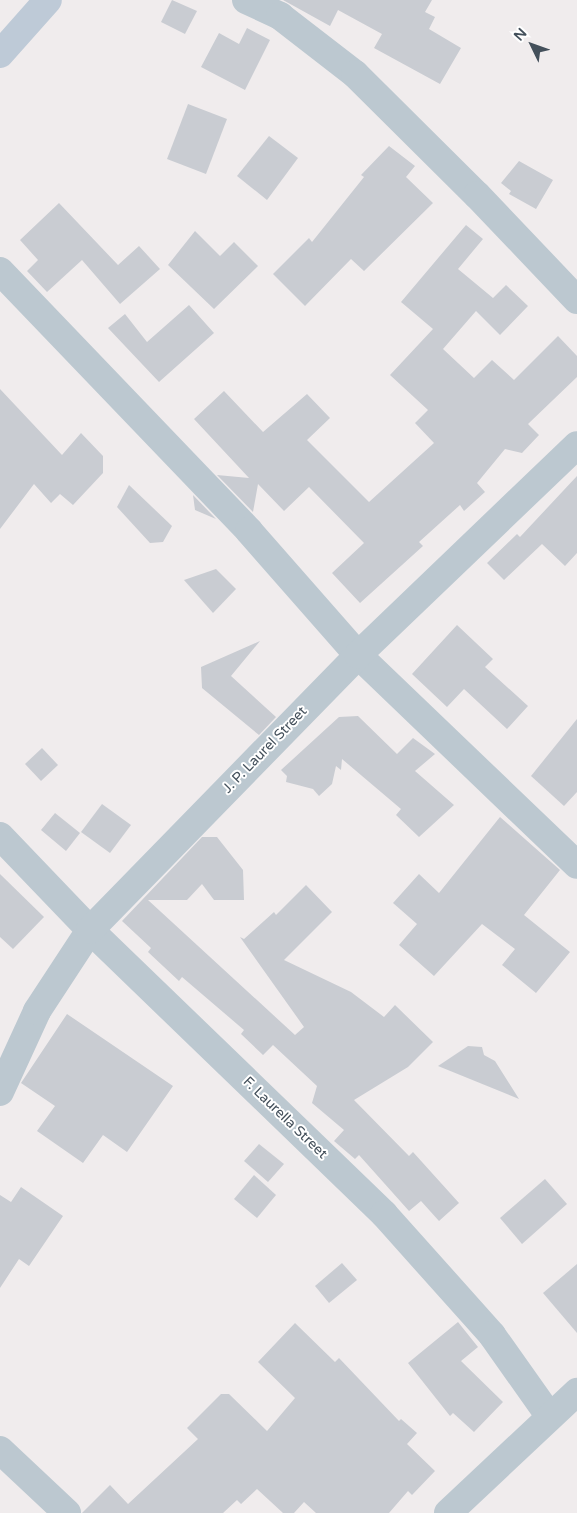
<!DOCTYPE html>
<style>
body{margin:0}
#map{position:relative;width:577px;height:1513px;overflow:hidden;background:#f0eced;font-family:"Varela Round",sans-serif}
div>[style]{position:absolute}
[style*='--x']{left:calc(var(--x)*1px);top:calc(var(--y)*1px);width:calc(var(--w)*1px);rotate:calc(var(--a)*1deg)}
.building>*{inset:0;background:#c9ccd2}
.street>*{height:28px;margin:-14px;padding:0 14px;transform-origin:14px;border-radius:14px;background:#bcc8d0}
.secondary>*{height:28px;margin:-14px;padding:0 14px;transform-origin:14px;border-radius:14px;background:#becad7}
span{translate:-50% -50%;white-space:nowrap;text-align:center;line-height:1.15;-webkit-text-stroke:4px #fff;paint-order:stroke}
.street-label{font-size:14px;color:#44505b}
.north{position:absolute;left:507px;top:20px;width:50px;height:50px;-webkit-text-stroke:4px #fff;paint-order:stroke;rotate:312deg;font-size:14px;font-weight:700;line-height:20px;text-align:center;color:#44505b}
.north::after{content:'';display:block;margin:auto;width:18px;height:22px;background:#44505b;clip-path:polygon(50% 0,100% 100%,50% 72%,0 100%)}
</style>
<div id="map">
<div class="building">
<i style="clip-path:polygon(172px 0,197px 11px,185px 34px,161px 22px)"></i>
<i style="clip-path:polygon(283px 0,432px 0,425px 12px,435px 17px,429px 29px,461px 48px,440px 84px,374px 48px,382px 34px,338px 10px,330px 26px)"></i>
<i style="clip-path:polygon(247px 28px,270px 40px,245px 90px,201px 67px,219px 33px,239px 44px)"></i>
<i style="clip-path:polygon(188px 104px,227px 119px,206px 174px,167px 159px)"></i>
<i style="clip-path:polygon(269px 136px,298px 158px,267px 200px,237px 176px)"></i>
<i style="clip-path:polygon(389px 146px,415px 166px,406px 177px,433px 203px,364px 271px,351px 259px,305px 306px,273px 274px,309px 238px,312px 242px,364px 177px,361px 175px)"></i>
<i style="clip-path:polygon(519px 161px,553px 180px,536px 209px,509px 194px,511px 191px,501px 183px)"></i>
<i style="clip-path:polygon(59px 203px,118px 265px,139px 246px,160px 269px,120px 304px,82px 260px,47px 292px,27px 271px,38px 260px,20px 240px)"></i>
<i style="clip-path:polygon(466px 225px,483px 239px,458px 269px,493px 298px,506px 285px,528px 306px,500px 335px,476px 311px,443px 349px,474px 378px,492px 360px,514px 380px,558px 336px,577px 356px,577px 377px,528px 424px,539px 435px,522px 453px,505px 449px,477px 483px,485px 492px,464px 511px,460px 505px,419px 542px,423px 546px,360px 603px,332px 573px,364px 543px,309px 487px,284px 511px,258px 484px,253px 512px,217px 475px,249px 478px,194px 419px,224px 391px,263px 432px,307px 394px,330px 418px,307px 440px,369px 502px,434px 443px,415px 423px,428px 410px,390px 375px,433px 329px,401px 302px)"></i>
<i style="clip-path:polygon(195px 231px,220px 256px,234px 242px,258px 266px,214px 309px,168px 265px)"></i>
<i style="clip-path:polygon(189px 305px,214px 333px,159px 382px,108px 328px,125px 314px,147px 342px)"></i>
<i style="clip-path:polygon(0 389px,62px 455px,81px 433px,103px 456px,103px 473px,73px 505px,60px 494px,51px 503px,34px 484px,0 529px)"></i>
<i style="clip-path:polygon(577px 476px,577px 553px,565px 566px,542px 544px,504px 580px,487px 563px,517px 534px,520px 537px)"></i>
<i style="clip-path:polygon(129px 485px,172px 526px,163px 542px,150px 543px,117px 507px)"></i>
<i style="clip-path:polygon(193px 495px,216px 519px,195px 510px)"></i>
<i style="clip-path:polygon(216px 569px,236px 589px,213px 613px,184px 580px)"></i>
<i style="clip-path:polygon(457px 625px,493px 659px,485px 667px,528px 706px,507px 729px,464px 689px,447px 707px,412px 674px)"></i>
<i style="clip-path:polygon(260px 641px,231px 676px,276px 717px,259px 735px,202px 688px,201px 667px)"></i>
<i style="clip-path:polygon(358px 716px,397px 754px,413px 738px,435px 754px,415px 771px,454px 805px,419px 837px,396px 815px,401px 809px,342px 759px,341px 770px,336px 766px,332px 784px,319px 796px,313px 789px,286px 782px,287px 776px,281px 770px,339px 717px)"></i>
<i style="clip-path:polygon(577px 719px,577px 792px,564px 806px,531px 776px)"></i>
<i style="clip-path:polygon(42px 748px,58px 765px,41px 781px,25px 764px)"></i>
<i style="clip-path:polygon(102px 804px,131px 825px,110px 853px,81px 832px)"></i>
<i style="clip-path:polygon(55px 813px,80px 833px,66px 851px,41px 830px)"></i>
<i style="clip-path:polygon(500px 817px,560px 870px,524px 915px,570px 952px,536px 993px,502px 965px,515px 949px,482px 924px,434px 976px,399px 945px,417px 924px,393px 903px,419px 874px,439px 893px)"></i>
<i style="clip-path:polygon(202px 837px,217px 837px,243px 870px,244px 900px,214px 900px,202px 884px,187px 900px,148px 900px,295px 1035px,304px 1027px,240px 937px,244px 939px,274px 912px,276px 915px,306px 885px,332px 912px,284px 960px,351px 992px,384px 1017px,395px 1005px,433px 1042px,408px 1067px,354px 1100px,409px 1156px,413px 1152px,459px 1203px,439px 1221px,421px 1201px,409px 1211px,359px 1155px,355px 1159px,334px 1141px,344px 1130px,312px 1103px,317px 1086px,273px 1045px,263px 1055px,241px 1034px,244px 1030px,182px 977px,179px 981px,148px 952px,151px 948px,122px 921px)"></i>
<i style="clip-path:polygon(0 874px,44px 917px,13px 949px,0 937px)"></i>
<i style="clip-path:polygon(67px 1014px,173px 1086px,127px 1152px,103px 1135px,83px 1163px,37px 1131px,55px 1106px,21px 1083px)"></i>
<i style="clip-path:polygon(468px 1046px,482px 1047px,484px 1055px,495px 1061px,519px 1099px,438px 1066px)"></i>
<i style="clip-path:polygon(259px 1144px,284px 1164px,268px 1182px,244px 1161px)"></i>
<i style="clip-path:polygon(254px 1175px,276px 1195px,257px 1218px,234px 1199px)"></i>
<i style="clip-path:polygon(545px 1179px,567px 1204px,522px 1244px,500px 1218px)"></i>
<i style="clip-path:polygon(21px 1187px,63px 1216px,29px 1266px,19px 1259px,0 1288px,0 1195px,11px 1202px)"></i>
<i style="clip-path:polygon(342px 1263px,357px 1280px,329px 1303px,315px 1286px)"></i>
<i style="clip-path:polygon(577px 1264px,577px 1333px,543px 1293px)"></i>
<i style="clip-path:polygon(458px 1322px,478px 1347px,461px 1361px,503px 1402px,474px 1432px,453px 1413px,450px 1416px,408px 1363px)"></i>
<i style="clip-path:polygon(295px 1323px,335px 1362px,339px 1358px,399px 1421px,401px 1419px,417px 1433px,407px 1444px,435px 1471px,412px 1495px,408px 1491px,389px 1513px,316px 1513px,304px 1502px,294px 1513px,283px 1513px,257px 1489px,241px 1504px,237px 1500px,223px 1513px,82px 1513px,110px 1485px,128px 1504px,198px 1439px,187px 1428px,221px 1394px,229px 1394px,267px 1431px,295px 1398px,258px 1362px)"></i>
</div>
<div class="street">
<i style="--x:246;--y:0;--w:38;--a:25"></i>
<i style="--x:280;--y:16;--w:95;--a:37.7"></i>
<i style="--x:355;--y:74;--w:172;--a:44.8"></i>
<i style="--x:477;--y:195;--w:145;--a:46.4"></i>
<i style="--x:0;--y:271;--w:360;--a:46.2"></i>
<i style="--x:249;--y:531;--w:165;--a:48.7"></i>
<i style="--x:358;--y:655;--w:303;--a:43.8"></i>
<i style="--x:0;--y:836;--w:130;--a:46.2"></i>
<i style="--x:90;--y:930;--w:409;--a:44"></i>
<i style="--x:384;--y:1214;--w:162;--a:48.2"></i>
<i style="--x:492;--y:1335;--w:100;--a:54.7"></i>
<i style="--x:0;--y:1092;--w:89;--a:-65.4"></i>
<i style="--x:37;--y:1011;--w:97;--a:-56.8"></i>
<i style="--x:90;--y:930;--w:384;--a:-45.7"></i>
<i style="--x:358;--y:655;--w:303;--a:-43.8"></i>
<i style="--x:0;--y:1450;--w:92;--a:43.2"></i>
<i style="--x:448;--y:1513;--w:177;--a:-43.2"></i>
</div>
<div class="secondary">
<i style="--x:0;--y:54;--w:72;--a:-48.4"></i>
</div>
<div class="street-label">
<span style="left:265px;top:750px;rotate:-46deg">J. P. Laurel Street</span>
<span style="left:285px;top:1118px;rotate:44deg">F. Laurella Street</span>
</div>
<div class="north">N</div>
</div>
